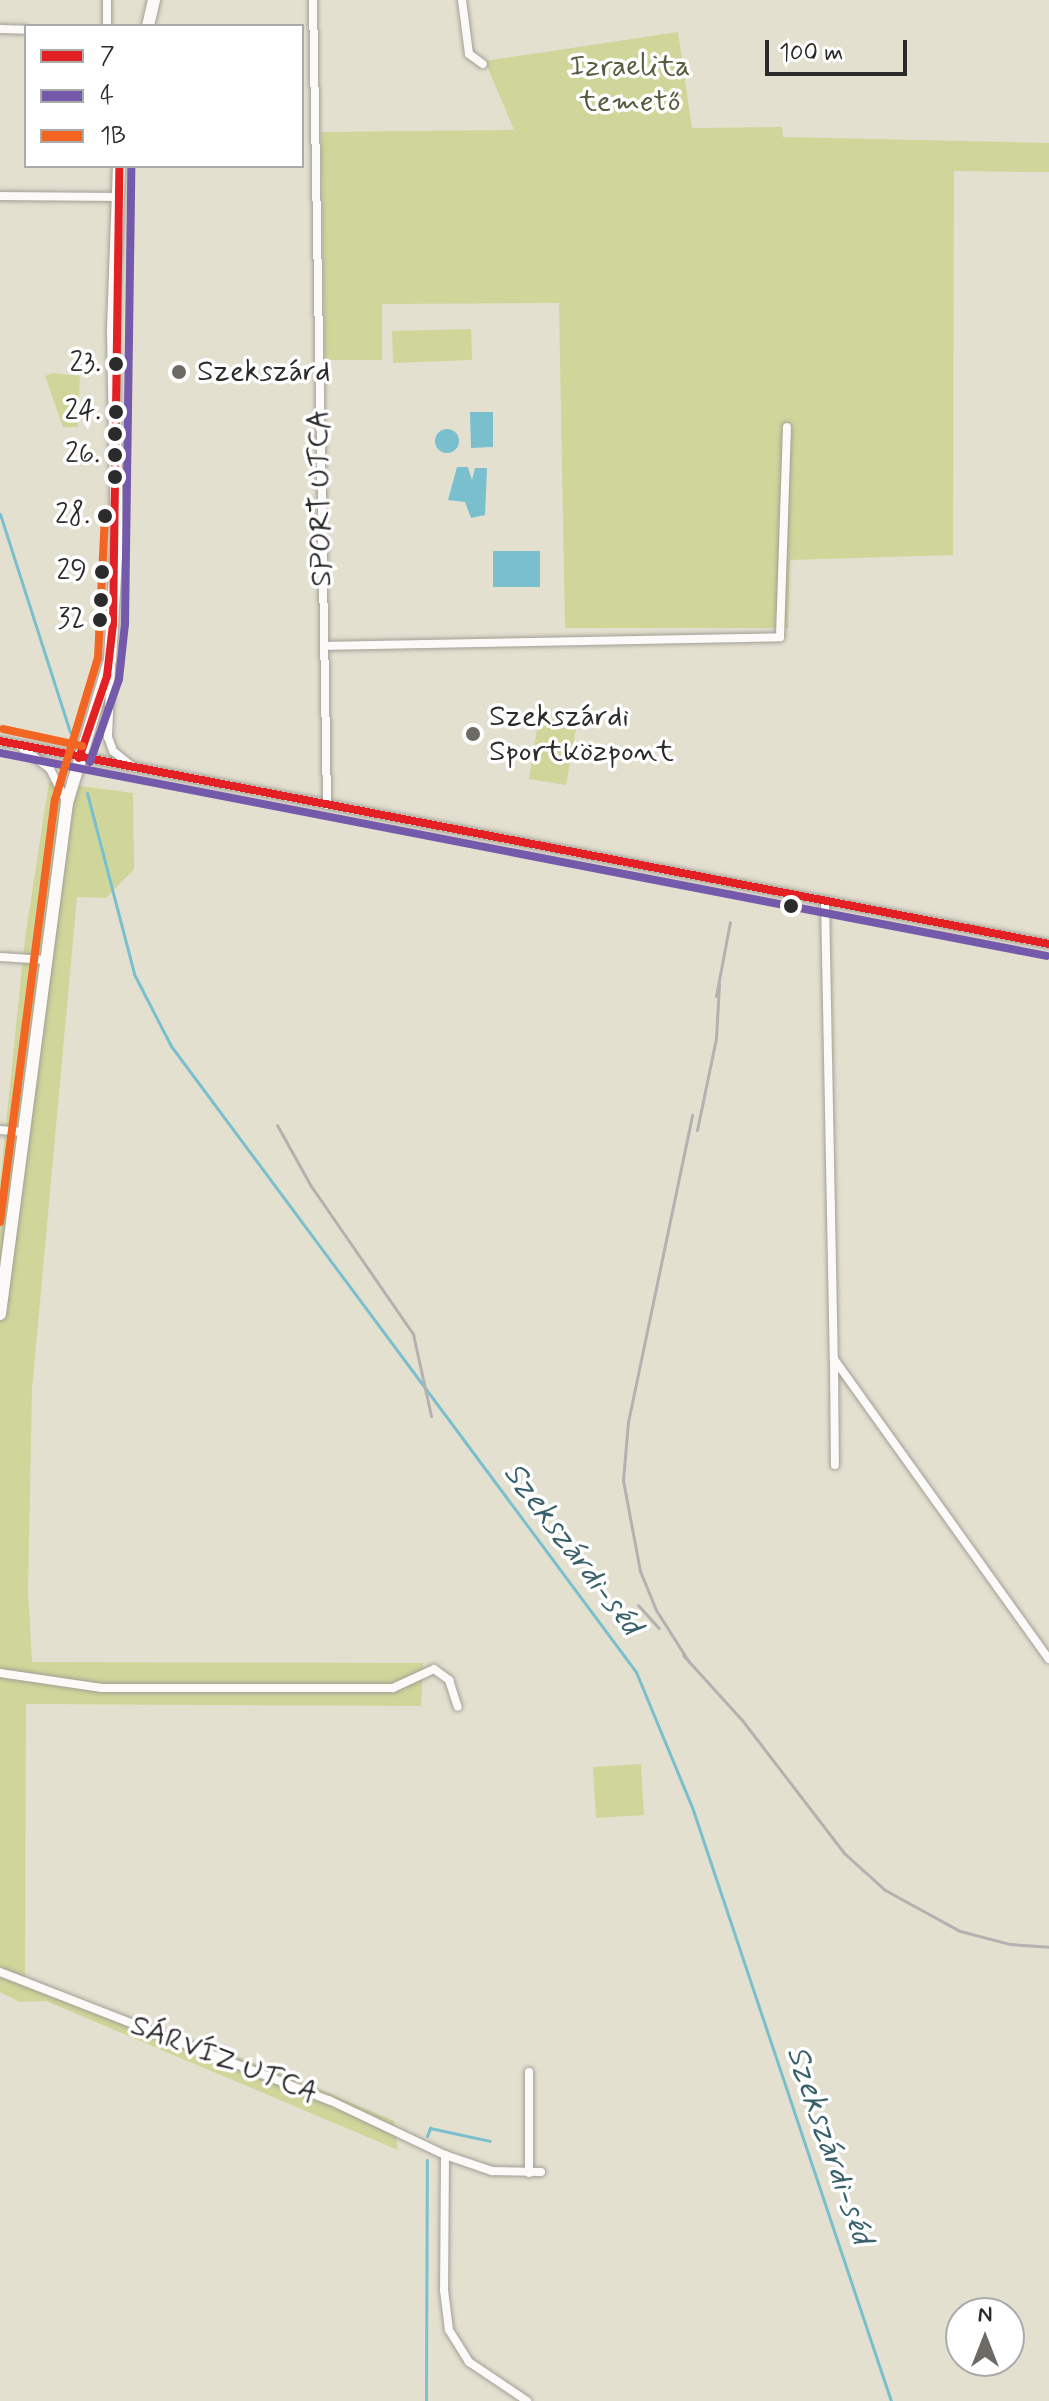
<!DOCTYPE html>
<meta charset="utf-8">
<style>
body{margin:0}
#map{position:relative;width:1049px;height:2401px;overflow:hidden;background:#e4e0d0;font-family:Mynerve,sans-serif}
div>[style]{position:absolute}
[style*='--x']{left:calc(var(--x)*1px);top:calc(var(--y)*1px);width:calc(var(--w)*1px);rotate:calc(var(--a)*1deg)}
.green>*{inset:0;background:#d0d59a}
.water>*{inset:0;background:#7abfcd}
.round{border-radius:50%}
.stream>*{height:3px;margin:-1.5px;padding:0 1.5px;transform-origin:1.5px;border-radius:1.5px;background:#7abfcd}
.roads{filter:drop-shadow(0 0 2px #a19f96) drop-shadow(0 0 2px #a19f96)}
.minor>*{height:8px;margin:-4px;padding:0 4px;transform-origin:4px;border-radius:4px;background:#fbfaf8}
.primary>*{height:12px;margin:-6px;padding:0 6px;transform-origin:6px;border-radius:6px;background:#fbfaf8}
.rail>*{height:3px;margin:-1.5px;padding:0 1.5px;transform-origin:1.5px;border-radius:1.5px;background:#b3b2b0}
.bus-1>*{height:8px;margin:-4px;padding:0 4px;transform-origin:4px;border-radius:4px;background:#e32124}
.bus-2>*{height:8px;margin:-4px;padding:0 4px;transform-origin:4px;border-radius:4px;background:#755aab}
.bus-3>*{height:8px;margin:-4px;padding:0 4px;transform-origin:4px;border-radius:4px;background:#f26522}
.dots>*{width:22px;height:22px;translate:-50% -50%;box-sizing:border-box;border:4px solid #fff;border-radius:50%}
span{translate:-50% -50%;white-space:nowrap;text-align:center;line-height:1.15;-webkit-text-stroke:7px #fff;paint-order:stroke}
.bus-label{font-size:28px;color:#2b2b2b}
.right{translate:-100% -50%;text-align:right}
.park-label{font-size:30px;color:#575b3f}
.poi-label{font-size:30px;color:#2b2b2b}
.left{translate:0 -50%;text-align:left}
.street-label{font-size:30px;color:#2b2b2b}
.water-label{font-size:32px;color:#39616b;font-style:italic}
.legend{position:absolute;left:24px;top:24px;width:280px;height:144px;box-sizing:border-box;background:#fff;border:2px solid #aaa;margin:0;padding:10px 14px;list-style:none;font-size:24px;color:#2b2b2b}
.legend li{display:flex;align-items:center;gap:16px;height:40px}
.legend b{width:40px;border:2px solid #aaa}
.north{position:absolute;left:945px;top:2297px;width:80px;height:80px;box-sizing:border-box;background:#fff;border:2px solid #aaa;border-radius:50%;rotate:0deg;font-size:22px;font-weight:700;line-height:32px;text-align:center;color:#2b2b2b}
.north::after{content:'';display:block;margin:auto;width:28px;height:36px;background:#6c6a65;clip-path:polygon(50% 0,100% 100%,50% 72%,0 100%)}
.scale{position:absolute;left:765px;top:40px;width:142px;height:36px;box-sizing:border-box;border:4px solid #2b2b2b;border-top:0;padding-left:10px;font-size:24px;line-height:28px;white-space:nowrap;color:#2b2b2b;-webkit-text-stroke:6px #fff;paint-order:stroke}
</style>
<div id="map">
<div class="green">
<i style="clip-path:polygon(678px 32px,692px 128px,782px 127px,783px 137px,1049px 143px,1049px 172px,954px 171px,953px 555px,790px 560px,788px 628px,565px 628px,559px 303px,382px 304px,382px 360px,325px 360px,321px 132px,514px 130px,485px 61px)"></i>
<i style="clip-path:polygon(471px 329px,472px 360px,393px 363px,392px 331px)"></i>
<i style="clip-path:polygon(53px 373px,80px 376px,78px 427px,63px 427px,45px 376px)"></i>
<i style="clip-path:polygon(539px 716px,577px 723px,566px 785px,529px 779px)"></i>
<i style="clip-path:polygon(49px 782px,133px 793px,134px 869px,106px 898px,77px 897px,32px 1389px,28px 1592px,32px 1662px,423px 1663px,421px 1706px,26px 1704px,25px 1979px,288px 2076px,394px 2121px,398px 2150px,46px 2001px,20px 2002px,0 1992px,0 1183px,25px 938px)"></i>
<i style="clip-path:polygon(641px 1764px,644px 1815px,596px 1818px,593px 1767px)"></i>
</div>
<div class="water">
<i style="clip-path:polygon(470px 412px,493px 412px,493px 447px,471px 448px)"></i>
<i class="round" style="left:435px;top:429px;width:24px;height:24px"></i>
<i style="clip-path:polygon(457px 467px,468px 467px,472px 480px,475px 468px,487px 468px,485px 515px,471px 518px,465px 502px,448px 500px)"></i>
<i style="clip-path:polygon(493px 551px,540px 551px,540px 587px,493px 587px)"></i>
</div>
<div class="stream">
<i style="--x:0;--y:514;--w:229;--a:72.2"></i>
<i style="--x:87;--y:793;--w:187;--a:75.4"></i>
<i style="--x:134;--y:974;--w:81;--a:62.8"></i>
<i style="--x:171;--y:1046;--w:780;--a:53.39"></i>
<i style="--x:636;--y:1672;--w:146;--a:67.5"></i>
<i style="--x:692;--y:1807;--w:626;--a:71.48"></i>
<i style="--x:427;--y:2136;--w:9;--a:-69"></i>
<i style="--x:430;--y:2128;--w:61;--a:12.2"></i>
<i style="--x:426;--y:2401;--w:241;--a:-89.8"></i>
</div>
<div class="roads">
<div class="minor">
<i style="--x:313;--y:0;--w:805;--a:89"></i>
<i style="--x:462;--y:0;--w:54;--a:82.6"></i>
<i style="--x:469;--y:54;--w:17;--a:36"></i>
<i style="--x:107;--y:26;--w:26;--a:-90"></i>
<i style="--x:0;--y:29;--w:25;--a:2"></i>
<i style="--x:0;--y:196;--w:117;--a:0.5"></i>
<i style="--x:324;--y:646;--w:456;--a:-1.1"></i>
<i style="--x:780;--y:637;--w:210;--a:-88.1"></i>
<i style="--x:111;--y:667;--w:70;--a:92.5"></i>
<i style="--x:108;--y:737;--w:15;--a:70"></i>
<i style="--x:113;--y:751;--w:26;--a:39"></i>
<i style="--x:0;--y:741;--w:1068;--a:10.95"></i>
<i style="--x:21;--y:747;--w:36;--a:37"></i>
<i style="--x:50;--y:769;--w:37;--a:63"></i>
<i style="--x:825;--y:901;--w:458;--a:88.9"></i>
<i style="--x:834;--y:1359;--w:369;--a:54.4"></i>
<i style="--x:0;--y:957;--w:46;--a:3.7"></i>
<i style="--x:0;--y:1130;--w:23;--a:5"></i>
<i style="--x:834;--y:1360;--w:105;--a:89.5"></i>
<i style="--x:0;--y:1673;--w:103;--a:8.4"></i>
<i style="--x:102;--y:1688;--w:291;--a:0"></i>
<i style="--x:393;--y:1688;--w:45;--a:-24.9"></i>
<i style="--x:434;--y:1669;--w:19;--a:36"></i>
<i style="--x:449;--y:1680;--w:28;--a:72"></i>
<i style="--x:0;--y:1972;--w:353;--a:21.3"></i>
<i style="--x:329;--y:2100;--w:128;--a:25.4"></i>
<i style="--x:445;--y:2155;--w:50;--a:18.8"></i>
<i style="--x:492;--y:2171;--w:49;--a:1.2"></i>
<i style="--x:445;--y:2155;--w:135;--a:90.4"></i>
<i style="--x:444;--y:2290;--w:40;--a:82.9"></i>
<i style="--x:449;--y:2330;--w:38;--a:58"></i>
<i style="--x:469;--y:2362;--w:70;--a:33.9"></i>
<i style="--x:529;--y:2173;--w:101;--a:-90"></i>
</div>
<div class="primary">
<i style="--x:148;--y:26;--w:27;--a:-77"></i>
<i style="--x:0;--y:1314;--w:515;--a:-82.53"></i>
<i style="--x:67;--y:803;--w:149;--a:-73.3"></i>
<i style="--x:110;--y:660;--w:119;--a:-86.6"></i>
<i style="--x:117;--y:541;--w:213;--a:-91.1"></i>
<i style="--x:113;--y:328;--w:162;--a:-87.9"></i>
</div>
</div>
<div class="rail">
<i style="--x:716;--y:996;--w:75;--a:-79.3"></i>
<i style="--x:277;--y:1125;--w:70;--a:60.9"></i>
<i style="--x:311;--y:1186;--w:180;--a:55.4"></i>
<i style="--x:413;--y:1334;--w:84;--a:77.6"></i>
<i style="--x:697;--y:1130;--w:94;--a:-78.3"></i>
<i style="--x:716;--y:1038;--w:54;--a:-86.8"></i>
<i style="--x:638;--y:1605;--w:31;--a:48"></i>
<i style="--x:683;--y:1655;--w:88;--a:47.8"></i>
<i style="--x:742;--y:1720;--w:168;--a:52.5"></i>
<i style="--x:844;--y:1853;--w:55;--a:42.1"></i>
<i style="--x:885;--y:1890;--w:85;--a:28.7"></i>
<i style="--x:960;--y:1931;--w:52;--a:14.6"></i>
<i style="--x:1010;--y:1944;--w:39;--a:4"></i>
<i style="--x:689;--y:1662;--w:62;--a:-122.4"></i>
<i style="--x:656;--y:1610;--w:42;--a:-112.3"></i>
<i style="--x:640;--y:1571;--w:93;--a:-100.6"></i>
<i style="--x:623;--y:1480;--w:58;--a:-85.1"></i>
<i style="--x:628;--y:1422;--w:314;--a:-78.2"></i>
</div>
<div class="bus-1">
<i style="--x:0;--y:741;--w:1068;--a:10.95"></i>
<i style="--x:79;--y:758;--w:87;--a:-71.1"></i>
<i style="--x:107;--y:676;--w:52;--a:-83.4"></i>
<i style="--x:113;--y:624;--w:458;--a:-89.2"></i>
</div>
<div class="bus-2">
<i style="--x:0;--y:753;--w:1066;--a:10.97"></i>
<i style="--x:90;--y:762;--w:88;--a:-70.7"></i>
<i style="--x:119;--y:679;--w:55;--a:-83.8"></i>
<i style="--x:125;--y:624;--w:458;--a:-89.2"></i>
</div>
<div class="bus-3">
<i style="--x:3;--y:729;--w:81;--a:12.1"></i>
<i style="--x:0;--y:1222;--w:426;--a:-82.6"></i>
<i style="--x:55;--y:800;--w:148;--a:-73.2"></i>
<i style="--x:98;--y:658;--w:142;--a:-87.2"></i>
</div>
<div class="dots">
<i style="left:116px;top:364px;background:#2b2b2b"></i>
<i style="left:179px;top:372px;background:#6c6a65"></i>
<i style="left:116px;top:412px;background:#2b2b2b"></i>
<i style="left:115px;top:434px;background:#2b2b2b"></i>
<i style="left:115px;top:455px;background:#2b2b2b"></i>
<i style="left:115px;top:477px;background:#2b2b2b"></i>
<i style="left:105px;top:516px;background:#2b2b2b"></i>
<i style="left:102px;top:572px;background:#2b2b2b"></i>
<i style="left:101px;top:600px;background:#2b2b2b"></i>
<i style="left:100px;top:620px;background:#2b2b2b"></i>
<i style="left:473px;top:734px;background:#6c6a65"></i>
<i style="left:791px;top:906px;background:#2b2b2b"></i>
</div>
<div class="bus-label">
<span class="right" style="left:101px;top:364px">23.</span>
<span class="right" style="left:101px;top:412px">24.</span>
<span class="right" style="left:100px;top:455px">26.</span>
<span class="right" style="left:90px;top:516px">28.</span>
<span class="right" style="left:87px;top:572px">29</span>
<span class="right" style="left:85px;top:620px">32</span>
</div>
<div class="park-label">
<span style="left:630px;top:84px">Izraelita<br>temető</span>
</div>
<div class="poi-label">
<span class="left" style="left:197px;top:372px">Szekszárd</span>
<span class="left" style="left:489px;top:734px">Szekszárdi<br>Sportközpont</span>
</div>
<div class="street-label">
<span style="left:321px;top:498px;rotate:-91deg">SPORT UTCA</span>
<span style="left:224px;top:2060px;rotate:21deg">SÁRVÍZ UTCA</span>
</div>
<div class="water-label">
<span style="left:572px;top:1549px;rotate:53deg">Szekszárdi-séd</span>
<span style="left:829px;top:2145px;rotate:71deg">Szekszárdi-séd</span>
</div>
<ul class="legend">
<li><b style="height:10px;background:#e32124"></b>7</li>
<li><b style="height:10px;background:#755aab"></b>4</li>
<li><b style="height:10px;background:#f26522"></b>1B</li>
</ul>
<div class="north">N</div>
<div class="scale">100 m</div>
</div>
